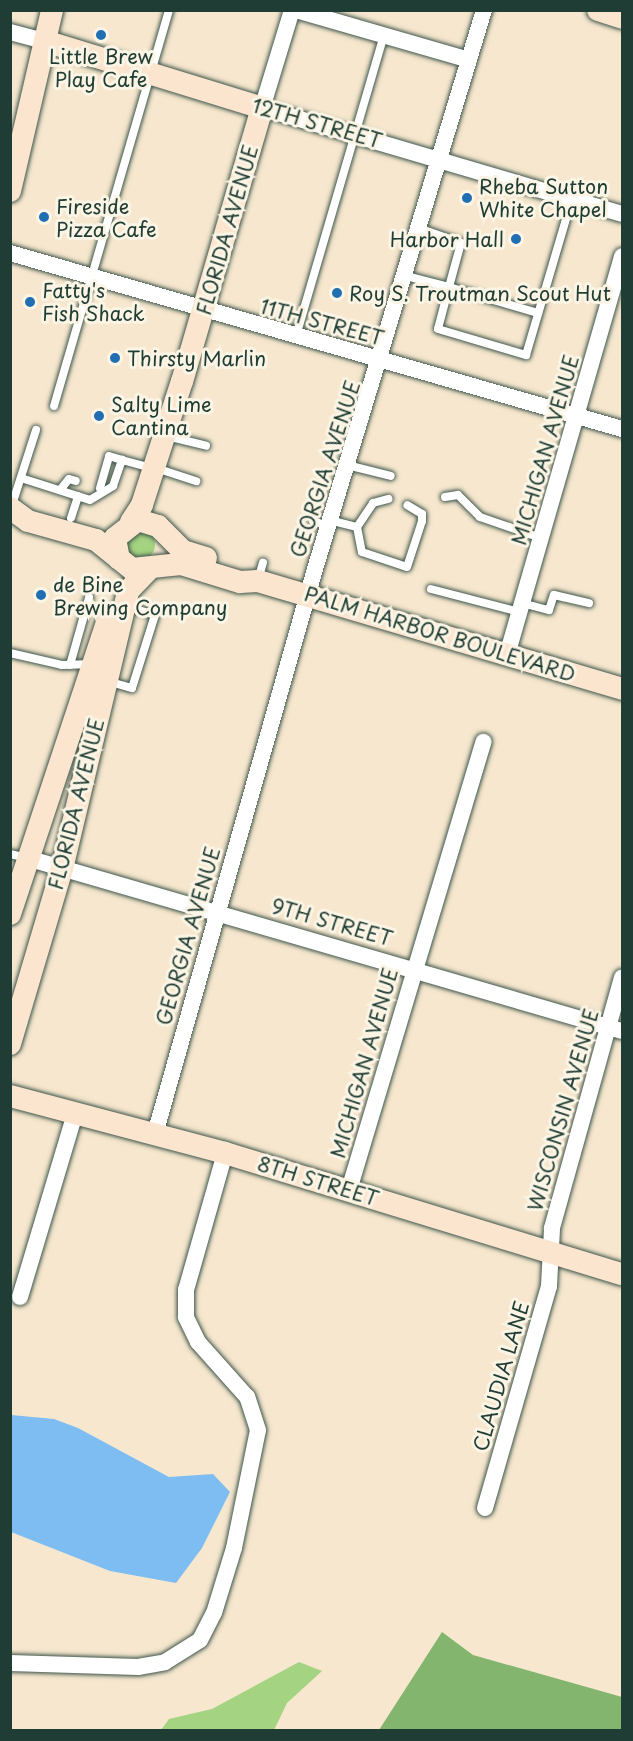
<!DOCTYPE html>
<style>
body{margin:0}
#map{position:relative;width:633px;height:1741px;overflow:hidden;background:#f6e7ce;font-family:"Playpen Sans",sans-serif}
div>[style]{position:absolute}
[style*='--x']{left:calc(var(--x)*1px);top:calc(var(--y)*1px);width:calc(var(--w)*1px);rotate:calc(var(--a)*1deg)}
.green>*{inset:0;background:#a4d381}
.round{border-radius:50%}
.forest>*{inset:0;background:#83b56f}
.water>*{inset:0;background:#7ebdf2}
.roads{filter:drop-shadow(0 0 2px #3f564b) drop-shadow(0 0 2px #3f564b)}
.lane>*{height:8px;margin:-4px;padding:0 4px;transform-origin:4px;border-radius:4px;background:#fff}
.street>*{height:16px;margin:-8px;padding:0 8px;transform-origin:8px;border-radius:8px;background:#fff}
.secondary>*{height:22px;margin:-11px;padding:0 11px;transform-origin:11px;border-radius:11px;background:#fbe5cf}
.dots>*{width:16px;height:16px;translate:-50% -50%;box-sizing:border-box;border:3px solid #fcf5e5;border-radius:50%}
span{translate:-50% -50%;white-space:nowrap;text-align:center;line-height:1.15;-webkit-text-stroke:6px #fcf5e5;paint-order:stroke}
.poi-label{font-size:20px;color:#1f3d34}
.left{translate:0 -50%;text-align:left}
.right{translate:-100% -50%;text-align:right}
.street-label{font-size:20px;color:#1f3d34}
.frame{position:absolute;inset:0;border:12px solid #1f3d34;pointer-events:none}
</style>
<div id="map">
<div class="green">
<i class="round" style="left:127px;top:531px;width:28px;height:28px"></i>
<i style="clip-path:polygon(299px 1662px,322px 1671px,287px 1703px,274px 1730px,161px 1730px,169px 1719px,212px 1709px)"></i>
</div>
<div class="forest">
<i style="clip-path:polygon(442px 1632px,473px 1655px,622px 1697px,622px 1730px,379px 1730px)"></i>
</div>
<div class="water">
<i style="clip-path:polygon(11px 1415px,54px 1419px,78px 1428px,169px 1477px,213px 1474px,230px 1492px,202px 1548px,176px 1583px,110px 1571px,11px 1532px)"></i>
</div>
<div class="roads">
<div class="lane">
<i style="--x:421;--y:229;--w:42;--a:19.3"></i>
<i style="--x:461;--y:243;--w:46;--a:105.3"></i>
<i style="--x:449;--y:287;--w:93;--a:16.3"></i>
<i style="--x:406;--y:276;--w:44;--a:14.3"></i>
<i style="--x:449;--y:287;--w:43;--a:104.7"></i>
<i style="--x:438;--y:329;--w:92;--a:16.5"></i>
<i style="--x:526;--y:355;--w:163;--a:-73.6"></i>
<i style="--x:296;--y:336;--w:313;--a:-73.7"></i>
<i style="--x:54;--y:406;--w:412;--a:-73.8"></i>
<i style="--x:175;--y:438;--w:32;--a:14"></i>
<i style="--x:347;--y:465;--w:45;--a:14"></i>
<i style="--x:165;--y:471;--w:33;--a:18"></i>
<i style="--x:21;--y:478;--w:72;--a:17.7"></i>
<i style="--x:90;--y:500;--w:27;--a:-31"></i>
<i style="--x:113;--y:486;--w:28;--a:-71"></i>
<i style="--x:122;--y:460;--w:31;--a:15"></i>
<i style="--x:100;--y:488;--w:33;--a:-74"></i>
<i style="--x:109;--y:456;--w:14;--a:17"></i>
<i style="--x:60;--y:490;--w:14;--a:-51"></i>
<i style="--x:69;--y:479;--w:7;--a:16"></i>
<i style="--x:445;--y:497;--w:13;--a:-9"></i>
<i style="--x:458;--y:495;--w:31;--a:45"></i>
<i style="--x:480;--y:517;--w:65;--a:19"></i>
<i style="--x:11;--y:508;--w:82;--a:-72.2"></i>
<i style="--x:71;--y:518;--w:23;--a:-72"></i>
<i style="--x:329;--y:520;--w:29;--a:14"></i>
<i style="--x:357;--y:527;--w:25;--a:79"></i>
<i style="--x:362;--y:552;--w:47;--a:18.4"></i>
<i style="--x:407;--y:567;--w:48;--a:-71.9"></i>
<i style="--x:422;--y:521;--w:7;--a:-90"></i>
<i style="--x:422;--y:514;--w:17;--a:-149"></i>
<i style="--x:313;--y:521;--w:16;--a:18"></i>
<i style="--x:357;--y:527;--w:29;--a:-56"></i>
<i style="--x:373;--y:503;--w:16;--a:-15"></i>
<i style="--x:258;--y:580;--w:18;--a:-74"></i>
<i style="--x:431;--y:589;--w:91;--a:14.6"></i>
<i style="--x:522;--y:603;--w:28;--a:15"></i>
<i style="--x:549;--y:610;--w:16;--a:-72"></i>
<i style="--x:554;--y:595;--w:36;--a:13"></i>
<i style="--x:10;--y:653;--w:53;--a:13"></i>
<i style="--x:62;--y:665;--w:31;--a:-2"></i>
<i style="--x:70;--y:665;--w:70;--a:-74.2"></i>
<i style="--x:107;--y:681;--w:26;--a:16"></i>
<i style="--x:132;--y:688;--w:77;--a:-72.5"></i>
<i style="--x:155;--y:615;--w:30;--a:-163"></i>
<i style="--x:10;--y:854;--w:17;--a:13"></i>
</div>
<div class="street">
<i style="--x:292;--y:10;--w:102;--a:107"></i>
<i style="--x:262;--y:108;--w:375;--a:16.4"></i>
<i style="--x:296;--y:10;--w:180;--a:16.1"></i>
<i style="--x:10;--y:32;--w:39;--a:15"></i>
<i style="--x:10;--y:253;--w:637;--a:16.04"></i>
<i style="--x:507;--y:655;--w:415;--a:-73.9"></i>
<i style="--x:27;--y:858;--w:620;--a:16.21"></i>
<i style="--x:155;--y:1134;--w:587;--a:-74.19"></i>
<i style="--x:315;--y:569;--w:584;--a:-73.18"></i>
<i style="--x:349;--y:1190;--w:468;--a:-73.3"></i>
<i style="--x:20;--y:1297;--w:191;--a:-73.3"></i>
<i style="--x:485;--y:1508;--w:231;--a:-73.9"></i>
<i style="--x:549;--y:1286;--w:58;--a:-87"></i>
<i style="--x:552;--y:1228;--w:260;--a:-74.4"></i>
<i style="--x:10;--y:1663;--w:128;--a:1.8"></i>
<i style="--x:138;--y:1667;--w:27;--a:-10"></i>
<i style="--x:165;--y:1662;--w:41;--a:-32.2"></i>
<i style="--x:200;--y:1640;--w:30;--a:-63"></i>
<i style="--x:214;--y:1613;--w:68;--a:-72.9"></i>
<i style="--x:234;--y:1548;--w:120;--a:-78.5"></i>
<i style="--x:258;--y:1430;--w:35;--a:-108"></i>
<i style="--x:247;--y:1397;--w:74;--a:-131.7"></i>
<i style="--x:198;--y:1342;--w:28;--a:-116"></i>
<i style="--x:186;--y:1317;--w:27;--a:-90"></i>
<i style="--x:186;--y:1290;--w:142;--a:-74.1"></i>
</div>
<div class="secondary">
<i style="--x:598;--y:10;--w:25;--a:18"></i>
<i style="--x:48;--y:42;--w:224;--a:17.1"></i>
<i style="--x:262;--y:108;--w:284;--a:106.3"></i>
<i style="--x:182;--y:381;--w:130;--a:107.9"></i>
<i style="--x:142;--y:505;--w:20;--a:123"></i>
<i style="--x:10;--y:191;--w:186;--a:-76.9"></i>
<i style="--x:10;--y:508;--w:22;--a:36"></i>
<i style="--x:28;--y:521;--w:71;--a:15.6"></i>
<i style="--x:96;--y:540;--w:46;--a:38.9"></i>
<i style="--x:132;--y:569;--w:49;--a:-5.8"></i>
<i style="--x:181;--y:564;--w:62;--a:17"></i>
<i style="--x:240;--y:582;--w:18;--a:-3"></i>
<i style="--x:258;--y:581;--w:380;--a:16.5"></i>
<i style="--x:119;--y:559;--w:21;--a:-101"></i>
<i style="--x:115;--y:538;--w:29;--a:-38"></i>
<i style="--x:138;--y:520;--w:21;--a:17"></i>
<i style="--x:158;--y:526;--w:35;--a:45"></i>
<i style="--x:183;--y:551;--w:24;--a:17"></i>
<i style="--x:10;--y:914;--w:305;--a:-71.6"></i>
<i style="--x:10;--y:1044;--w:183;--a:-73.5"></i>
<i style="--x:62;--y:869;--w:286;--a:-76.6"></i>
<i style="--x:128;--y:591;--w:29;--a:-46"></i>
<i style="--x:10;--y:1096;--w:222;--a:14.8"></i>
<i style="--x:225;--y:1153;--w:415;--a:17"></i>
</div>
</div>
<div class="dots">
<i style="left:101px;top:35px;background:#1f6fb2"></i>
<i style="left:467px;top:198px;background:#1f6fb2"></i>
<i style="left:44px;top:217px;background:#1f6fb2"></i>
<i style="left:516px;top:239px;background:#1f6fb2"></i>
<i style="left:337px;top:293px;background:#1f6fb2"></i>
<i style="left:30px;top:302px;background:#1f6fb2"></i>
<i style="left:115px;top:358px;background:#1f6fb2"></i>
<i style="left:99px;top:416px;background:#1f6fb2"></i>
<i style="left:41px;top:595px;background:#1f6fb2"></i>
</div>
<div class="poi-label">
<span style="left:101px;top:68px">Little Brew<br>Play Cafe</span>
<span class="left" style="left:479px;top:198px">Rheba Sutton<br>White Chapel</span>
<span class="left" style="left:56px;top:218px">Fireside<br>Pizza Cafe</span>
<span class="right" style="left:504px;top:239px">Harbor Hall</span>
<span class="left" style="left:42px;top:302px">Fatty's<br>Fish Shack</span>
<span class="left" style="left:349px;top:293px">Roy S. Troutman Scout Hut</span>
<span class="left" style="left:127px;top:358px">Thirsty Marlin</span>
<span class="left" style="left:111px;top:416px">Salty Lime<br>Cantina</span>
<span class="left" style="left:53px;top:596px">de Bine<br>Brewing Company</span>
</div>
<div class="street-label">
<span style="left:317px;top:123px;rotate:16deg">12TH STREET</span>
<span style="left:227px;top:230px;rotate:-74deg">FLORIDA AVENUE</span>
<span style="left:322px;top:322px;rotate:15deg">11TH STREET</span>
<span style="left:545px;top:450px;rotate:-74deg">MICHIGAN AVENUE</span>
<span style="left:325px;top:469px;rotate:-72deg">GEORGIA AVENUE</span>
<span style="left:440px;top:634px;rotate:17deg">PALM HARBOR BOULEVARD</span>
<span style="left:76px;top:804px;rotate:-76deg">FLORIDA AVENUE</span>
<span style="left:332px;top:922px;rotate:16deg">9TH STREET</span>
<span style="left:188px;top:936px;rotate:-74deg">GEORGIA AVENUE</span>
<span style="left:364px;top:1063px;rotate:-74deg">MICHIGAN AVENUE</span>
<span style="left:563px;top:1110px;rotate:-74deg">WISCONSIN AVENUE</span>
<span style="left:318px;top:1181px;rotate:17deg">8TH STREET</span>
<span style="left:501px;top:1376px;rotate:-74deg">CLAUDIA LANE</span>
</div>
<div class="frame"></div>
</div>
